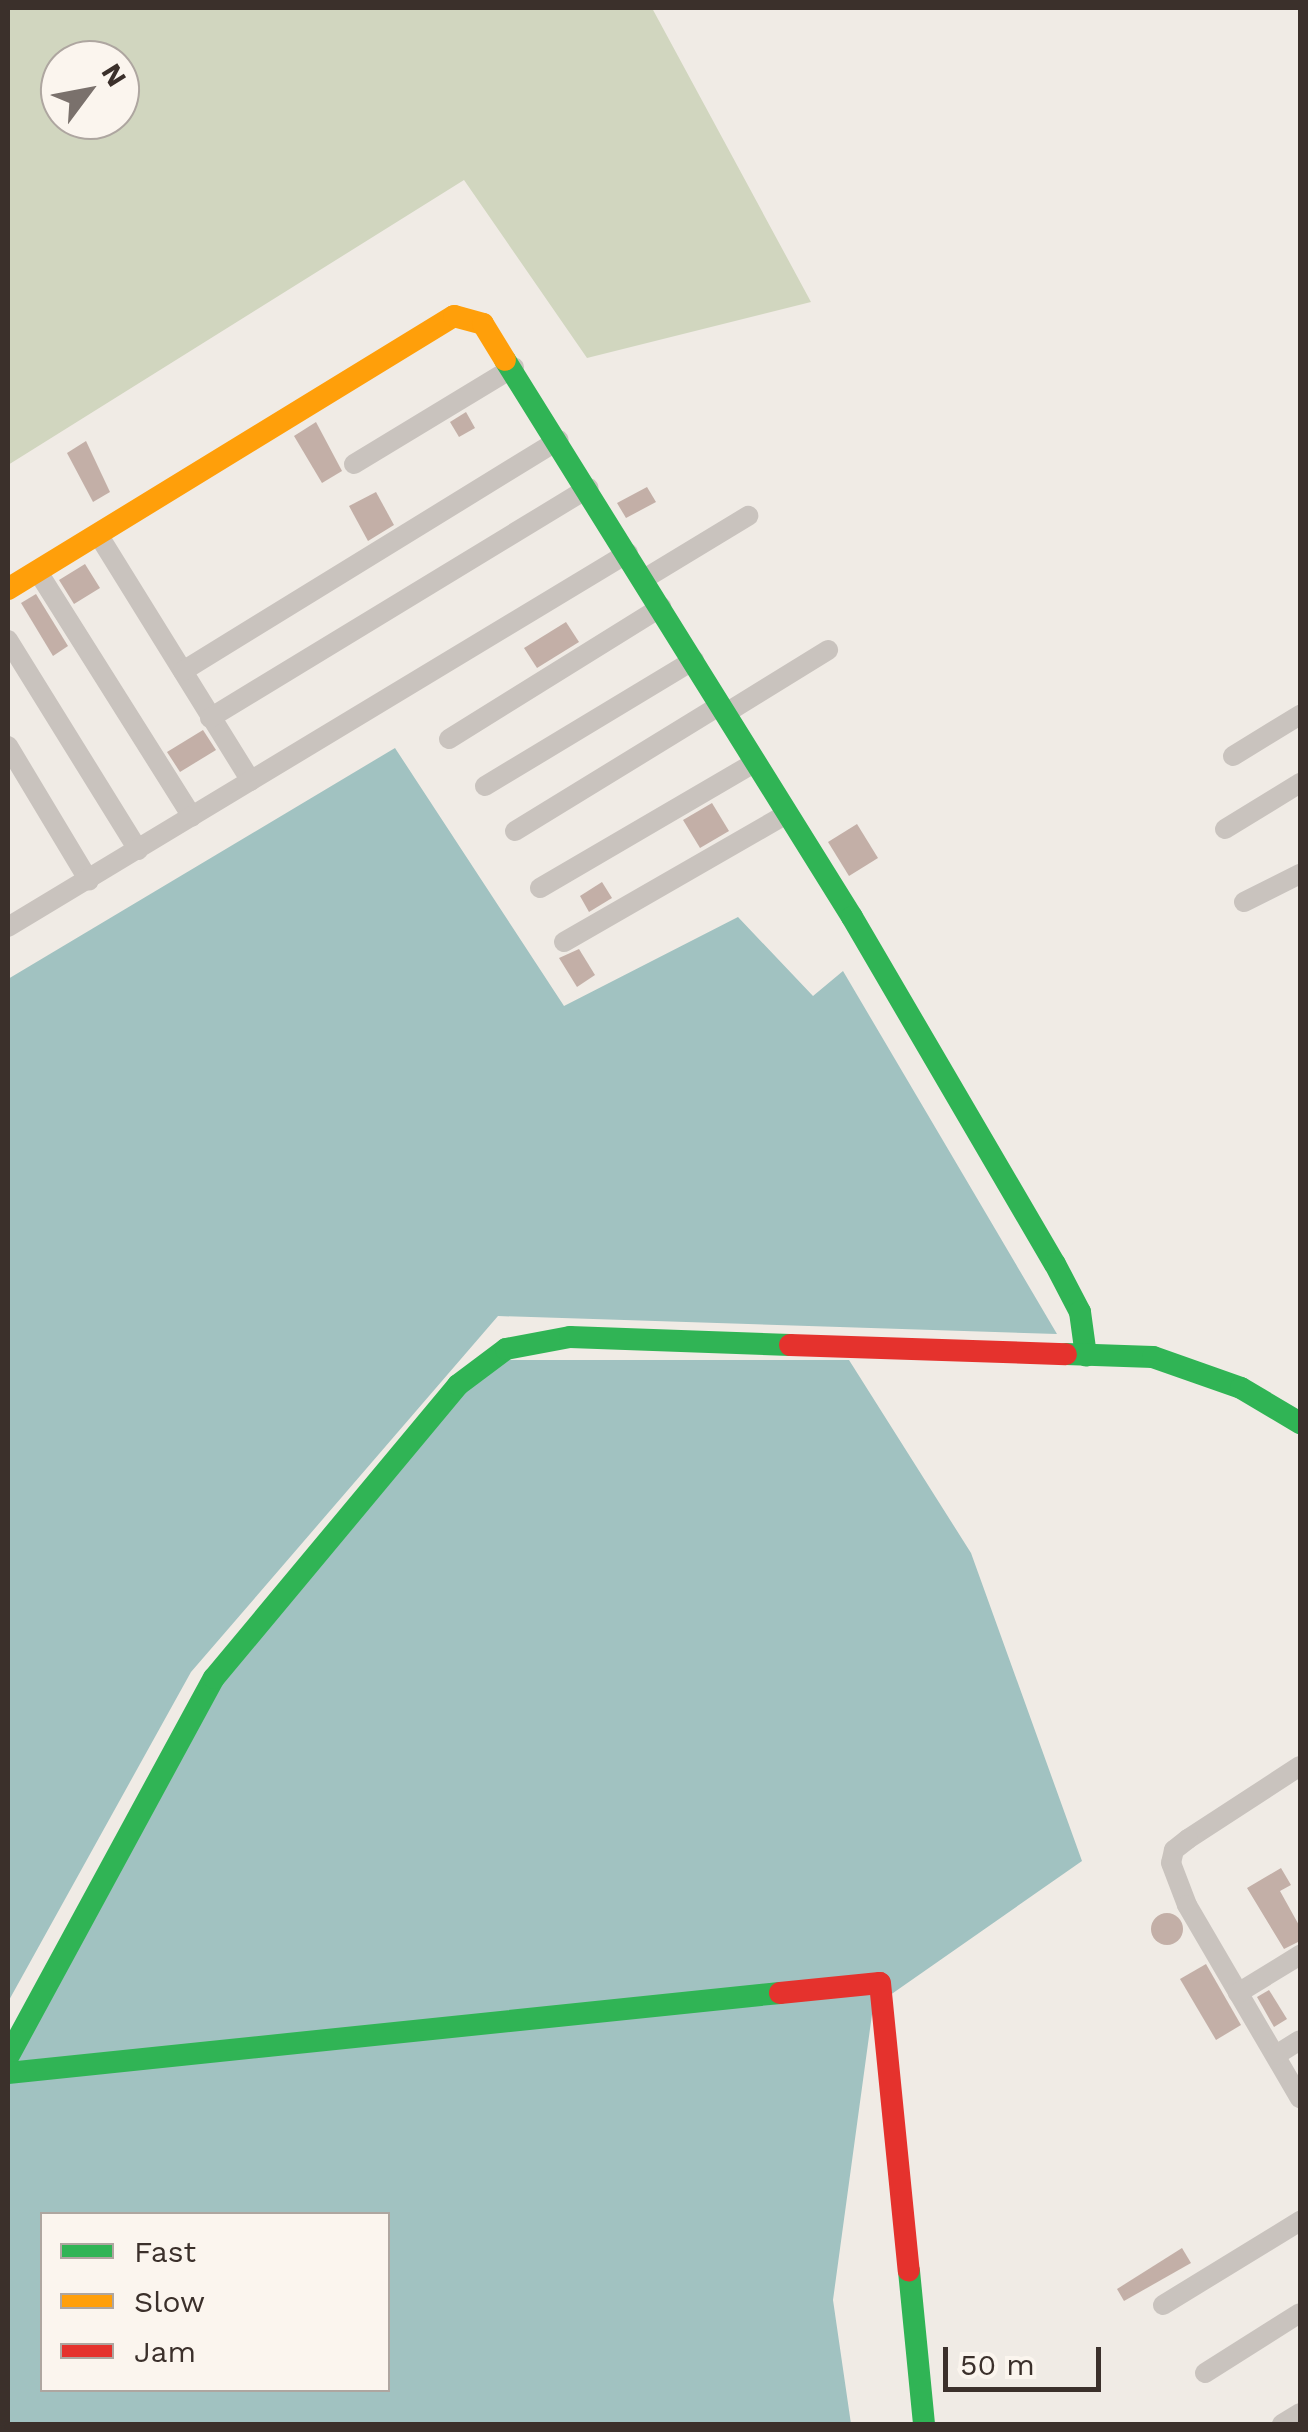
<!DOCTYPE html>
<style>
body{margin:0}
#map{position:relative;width:1308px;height:2432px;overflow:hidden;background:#f0ebe5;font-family:"Work Sans",sans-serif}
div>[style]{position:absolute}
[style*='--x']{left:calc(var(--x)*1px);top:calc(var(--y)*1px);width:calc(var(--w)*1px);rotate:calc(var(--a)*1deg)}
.green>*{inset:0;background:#d1d6bf}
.water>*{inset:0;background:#a1c2c1}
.building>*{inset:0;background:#c3afa7}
.round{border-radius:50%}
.street>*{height:20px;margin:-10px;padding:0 10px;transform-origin:10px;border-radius:10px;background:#c9c3be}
.fast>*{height:22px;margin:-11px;padding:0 11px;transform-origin:11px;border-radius:11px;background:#30b455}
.slow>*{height:22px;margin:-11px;padding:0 11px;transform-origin:11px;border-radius:11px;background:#ff9f0a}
.jam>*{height:22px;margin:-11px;padding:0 11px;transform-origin:11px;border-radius:11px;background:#e5322d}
span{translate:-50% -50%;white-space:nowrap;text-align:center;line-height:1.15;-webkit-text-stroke:8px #fbf5ee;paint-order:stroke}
.frame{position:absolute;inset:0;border:10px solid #3b302b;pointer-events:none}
.legend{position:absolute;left:40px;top:2212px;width:350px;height:180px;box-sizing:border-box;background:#fbf5ee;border:2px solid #aea6a0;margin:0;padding:12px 18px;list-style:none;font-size:30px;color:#3b302b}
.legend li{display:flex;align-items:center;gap:20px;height:50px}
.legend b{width:50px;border:2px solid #aea6a0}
.north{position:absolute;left:40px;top:40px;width:100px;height:100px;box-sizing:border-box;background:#fbf5ee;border:2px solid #aea6a0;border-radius:50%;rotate:58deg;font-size:28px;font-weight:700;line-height:40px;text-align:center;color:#3b302b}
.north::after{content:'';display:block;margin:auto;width:35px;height:45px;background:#7a716c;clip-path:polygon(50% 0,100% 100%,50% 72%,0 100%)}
.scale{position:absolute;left:943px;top:2347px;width:158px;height:45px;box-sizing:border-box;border:5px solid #3b302b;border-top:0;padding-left:12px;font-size:30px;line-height:35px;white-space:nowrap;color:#3b302b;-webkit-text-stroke:8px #fbf5ee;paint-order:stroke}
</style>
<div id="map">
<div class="green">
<i style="clip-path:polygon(evenodd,8px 8px,652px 8px,811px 302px,587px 358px,464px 180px,8px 465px,8px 8px,60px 60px,120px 60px,120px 120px,60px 120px,60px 60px)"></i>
</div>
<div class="water">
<i style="clip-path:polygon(395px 748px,564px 1006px,738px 917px,813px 996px,843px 971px,1057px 1334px,498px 1316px,191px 1672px,8px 2002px,8px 979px)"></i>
<i style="clip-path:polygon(evenodd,488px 1360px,849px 1360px,971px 1553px,1082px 1861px,873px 2007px,833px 2300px,851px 2424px,8px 2424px,8px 2039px,214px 1678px,488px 1360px,42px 2214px,388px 2214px,388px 2390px,42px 2390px,42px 2214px)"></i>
</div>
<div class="building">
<i style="clip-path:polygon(466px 412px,475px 428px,459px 437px,450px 422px)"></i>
<i style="clip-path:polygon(316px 422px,342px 471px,322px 483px,294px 436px)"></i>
<i style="clip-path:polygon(86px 441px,110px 492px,93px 502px,67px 453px)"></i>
<i style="clip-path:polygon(647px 487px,656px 502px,626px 518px,617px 503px)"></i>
<i style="clip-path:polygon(376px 492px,394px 525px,368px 541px,349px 506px)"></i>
<i style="clip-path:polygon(85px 564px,100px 588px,74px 604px,59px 580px)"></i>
<i style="clip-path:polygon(36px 594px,68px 646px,53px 656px,21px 603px)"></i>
<i style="clip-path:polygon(566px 622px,579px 642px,537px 668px,524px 648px)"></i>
<i style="clip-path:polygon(203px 730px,216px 750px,180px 772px,167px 752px)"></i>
<i style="clip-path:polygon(712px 803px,729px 831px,700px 848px,683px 820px)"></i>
<i style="clip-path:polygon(857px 824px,878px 858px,849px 876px,828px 842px)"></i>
<i style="clip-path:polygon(602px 882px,612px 898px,589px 912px,580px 896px)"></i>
<i style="clip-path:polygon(579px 949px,595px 975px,577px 987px,559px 958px)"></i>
<i style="clip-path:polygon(1281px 1868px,1291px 1885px,1280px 1891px,1300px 1927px,1300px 1941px,1284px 1949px,1247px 1888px)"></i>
<i class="round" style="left:1151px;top:1913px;width:32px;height:32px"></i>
<i style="clip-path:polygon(1206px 1964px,1241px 2025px,1216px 2040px,1180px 1979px)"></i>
<i style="clip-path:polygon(1269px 1990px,1287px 2019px,1274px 2027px,1257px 1997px)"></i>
<i style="clip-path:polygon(1182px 2248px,1191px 2263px,1124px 2301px,1117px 2289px)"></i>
</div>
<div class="street">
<i style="--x:354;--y:464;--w:187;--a:-31.2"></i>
<i style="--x:99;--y:536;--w:288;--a:58.2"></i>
<i style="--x:38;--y:572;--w:289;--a:57.8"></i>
<i style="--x:644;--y:579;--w:122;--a:-31.2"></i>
<i style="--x:8;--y:640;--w:247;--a:58.2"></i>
<i style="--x:183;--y:671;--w:441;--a:-31.6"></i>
<i style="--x:726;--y:713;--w:120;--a:-31.7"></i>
<i style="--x:210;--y:718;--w:443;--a:-31.3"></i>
<i style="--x:449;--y:739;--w:250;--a:-31.9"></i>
<i style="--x:8;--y:746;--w:157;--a:59"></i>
<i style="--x:1233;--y:756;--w:79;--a:-31.5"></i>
<i style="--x:485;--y:786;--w:244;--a:-31.1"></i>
<i style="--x:1225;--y:829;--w:88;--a:-31.5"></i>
<i style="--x:515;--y:831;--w:241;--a:-31.5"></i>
<i style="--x:540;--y:888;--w:250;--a:-30.3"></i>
<i style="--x:1244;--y:902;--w:63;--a:-26.6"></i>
<i style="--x:8;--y:927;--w:724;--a:-31.1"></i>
<i style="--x:564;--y:942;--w:258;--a:-29.9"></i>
<i style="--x:1300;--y:1766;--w:134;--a:146.9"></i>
<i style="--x:1188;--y:1839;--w:18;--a:142"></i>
<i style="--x:1174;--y:1850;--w:13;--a:103"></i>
<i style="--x:1171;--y:1863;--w:45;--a:69.1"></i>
<i style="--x:1187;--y:1905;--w:224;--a:59.7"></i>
<i style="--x:1238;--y:1993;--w:73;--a:-31.5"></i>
<i style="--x:1276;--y:2055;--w:28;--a:-32"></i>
<i style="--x:1163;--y:2305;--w:161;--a:-31.5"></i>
<i style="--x:1205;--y:2373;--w:112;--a:-32.3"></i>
<i style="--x:1282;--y:2424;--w:21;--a:-31"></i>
</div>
<div class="fast">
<i style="--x:505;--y:360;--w:656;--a:58.08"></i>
<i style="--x:852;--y:917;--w:402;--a:59.7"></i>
<i style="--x:1055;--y:1264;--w:54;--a:62.5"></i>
<i style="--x:1080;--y:1312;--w:44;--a:82.2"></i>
<i style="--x:1066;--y:1354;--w:87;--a:2"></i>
<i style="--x:1153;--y:1357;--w:93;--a:19.4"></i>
<i style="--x:1241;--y:1388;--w:69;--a:30.7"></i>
<i style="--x:8;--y:2057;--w:431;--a:-61.5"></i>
<i style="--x:214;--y:1678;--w:381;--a:-50.2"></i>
<i style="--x:458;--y:1385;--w:60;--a:-36.9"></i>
<i style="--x:506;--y:1349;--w:65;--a:-10.6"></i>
<i style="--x:570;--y:1337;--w:220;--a:2.1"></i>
<i style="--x:8;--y:2073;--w:776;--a:-5.92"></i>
<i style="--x:909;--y:2271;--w:154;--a:84.4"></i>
</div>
<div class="slow">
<i style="--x:8;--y:589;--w:523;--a:-31.47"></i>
<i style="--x:454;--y:316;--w:30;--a:15"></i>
<i style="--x:483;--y:324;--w:42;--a:58.6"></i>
</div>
<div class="jam">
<i style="--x:790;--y:1345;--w:276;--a:1.9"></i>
<i style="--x:780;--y:1993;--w:100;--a:-5.7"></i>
<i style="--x:880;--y:1983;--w:289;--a:84.3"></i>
</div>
<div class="frame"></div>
<ul class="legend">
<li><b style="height:12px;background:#30b455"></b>Fast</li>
<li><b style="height:12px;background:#ff9f0a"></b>Slow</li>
<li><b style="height:12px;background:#e5322d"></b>Jam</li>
</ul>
<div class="north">N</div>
<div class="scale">50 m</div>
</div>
